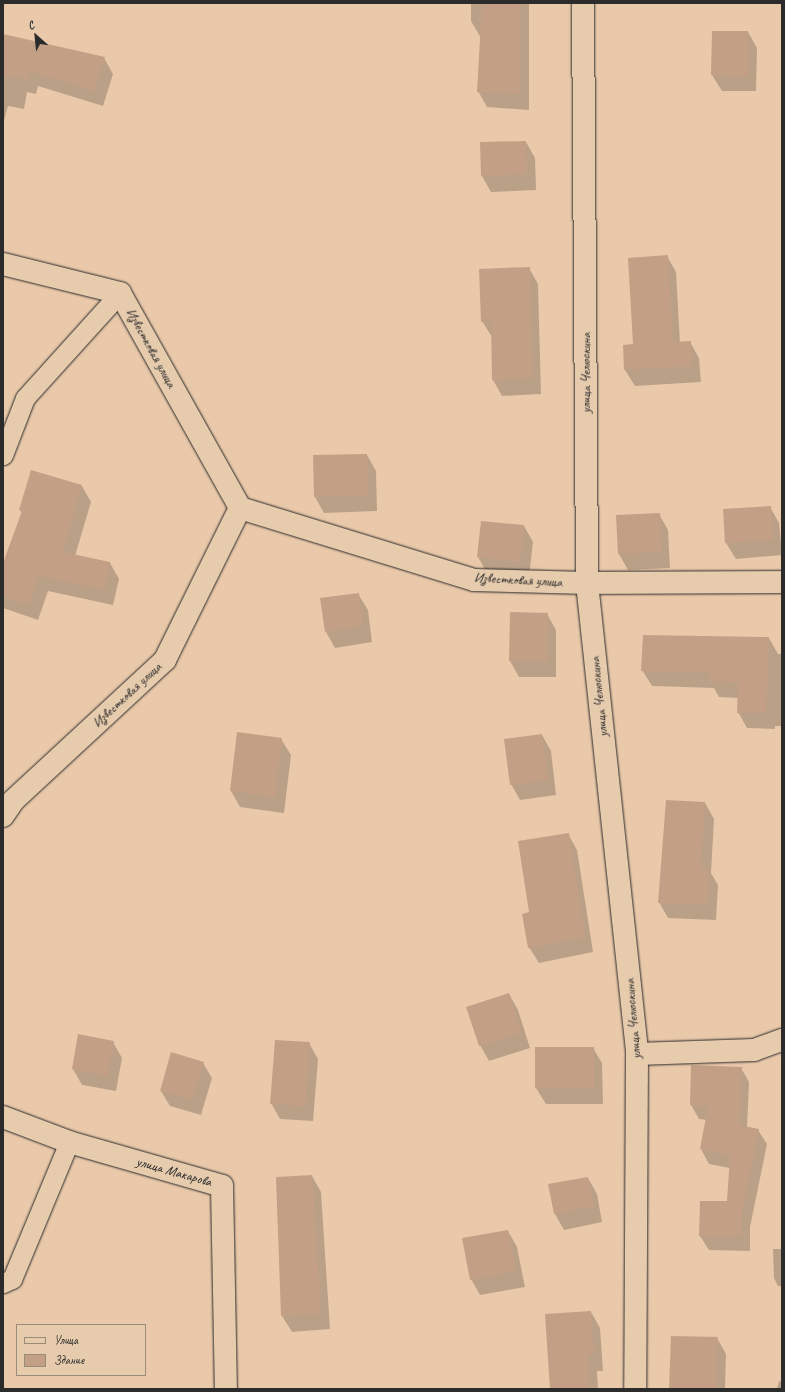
<!DOCTYPE html>
<meta charset="utf-8">
<style>
body{margin:0}
#map{position:relative;width:785px;height:1392px;overflow:hidden;background:#eac9aa;font-family:Caveat,sans-serif}
div>[style]{position:absolute}
[style*='--x']{left:calc(var(--x)*1px);top:calc(var(--y)*1px);width:calc(var(--w)*1px);rotate:calc(var(--a)*1deg)}
.shadow>*{inset:0;background:#0003}
.building>*{inset:0;background:#c3a085}
.roads{filter:drop-shadow(0 0 1px #2b2b2b) drop-shadow(0 0 1px #2b2b2b)}
.service>*{height:19px;margin:-9.5px;padding:0 9.5px;transform-origin:9.5px;border-radius:9.5px;background:#e6cbad}
.minor>*{height:22px;margin:-11px;padding:0 11px;transform-origin:11px;border-radius:11px;background:#e6cbad}
span{translate:-50% -50%;white-space:nowrap;text-align:center;line-height:1.15;-webkit-text-stroke:3px #e6cbad;paint-order:stroke}
.street-label{font-size:14px;color:#2b2b2b}
.frame{position:absolute;inset:0;border:4px solid #2b2b2b;pointer-events:none}
.legend{position:absolute;left:16px;top:1324px;width:130px;height:52px;box-sizing:border-box;background:#e6cbad;border:1px solid #9b8b79;margin:0;padding:5px 7px;list-style:none;font-size:12px;color:#2b2b2b}
.legend li{display:flex;align-items:center;gap:8px;height:20px}
.legend b{width:20px;border:1px solid #9b8b79}
.north{position:absolute;left:16px;top:16px;width:40px;height:40px;-webkit-text-stroke:3px #e6cbad;paint-order:stroke;rotate:333deg;font-size:11px;font-weight:700;line-height:16px;text-align:center;color:#2b2b2b}
.north::after{content:'';display:block;margin:auto;width:14px;height:18px;background:#2b2b2b;clip-path:polygon(50% 0,100% 100%,50% 72%,0 100%)}
</style>
<div id="map">
<div class="shadow">
<i style="clip-path:polygon(471px 3px,529px 3px,529px 110px,487px 107px,478px 91px,481px 38px,471px 21px)"></i>
<i style="clip-path:polygon(748px 32px,757px 48px,756px 91px,722px 91px,712px 75px)"></i>
<i style="clip-path:polygon(3px 35px,104px 58px,113px 74px,103px 106px,38px 86px,36px 94px,27px 92px,24px 109px,8px 106px,3px 124px)"></i>
<i style="clip-path:polygon(526px 142px,535px 158px,536px 190px,491px 192px,482px 176px)"></i>
<i style="clip-path:polygon(667px 256px,676px 272px,680px 343px,690px 342px,699px 358px,701px 382px,635px 386px,625px 370px,624px 346px,634px 345px)"></i>
<i style="clip-path:polygon(529px 268px,538px 284px,541px 394px,502px 396px,493px 380px,492px 337px,482px 321px)"></i>
<i style="clip-path:polygon(367px 455px,376px 471px,377px 511px,324px 513px,315px 497px)"></i>
<i style="clip-path:polygon(82px 486px,91px 502px,75px 556px,110px 563px,119px 579px,113px 605px,48px 591px,38px 620px,3px 608px,3px 566px,22px 513px,20px 510px)"></i>
<i style="clip-path:polygon(770px 507px,779px 523px,782px 555px,736px 559px,726px 543px)"></i>
<i style="clip-path:polygon(659px 514px,668px 530px,670px 568px,628px 570px,619px 554px,617px 516px)"></i>
<i style="clip-path:polygon(524px 526px,533px 542px,529px 577px,487px 573px,478px 557px)"></i>
<i style="clip-path:polygon(358px 594px,368px 610px,372px 642px,335px 648px,326px 632px)"></i>
<i style="clip-path:polygon(547px 614px,556px 630px,556px 677px,519px 677px,510px 661px)"></i>
<i style="clip-path:polygon(769px 638px,778px 654px,782px 654px,782px 726px,775px 726px,775px 729px,747px 728px,738px 712px,738px 698px,719px 697px,714px 688px,652px 686px,642px 670px)"></i>
<i style="clip-path:polygon(542px 735px,551px 751px,556px 795px,520px 800px,511px 784px)"></i>
<i style="clip-path:polygon(281px 739px,291px 755px,284px 813px,240px 807px,231px 791px)"></i>
<i style="clip-path:polygon(705px 803px,714px 819px,711px 873px,718px 885px,716px 920px,668px 918px,659px 902px)"></i>
<i style="clip-path:polygon(568px 834px,577px 850px,593px 952px,539px 963px,529px 947px,530px 913px)"></i>
<i style="clip-path:polygon(509px 994px,518px 1010px,530px 1048px,489px 1061px,480px 1045px)"></i>
<i style="clip-path:polygon(79px 1036px,113px 1042px,122px 1058px,116px 1091px,82px 1085px,73px 1069px)"></i>
<i style="clip-path:polygon(309px 1043px,318px 1059px,313px 1121px,280px 1119px,271px 1103px)"></i>
<i style="clip-path:polygon(593px 1048px,602px 1063px,603px 1104px,546px 1104px,536px 1088px)"></i>
<i style="clip-path:polygon(203px 1063px,212px 1078px,201px 1115px,170px 1106px,161px 1091px)"></i>
<i style="clip-path:polygon(741px 1068px,749px 1082px,747px 1128px,758px 1130px,767px 1144px,750px 1227px,750px 1251px,709px 1250px,700px 1236px,728px 1202px,730px 1168px,709px 1164px,701px 1149px,707px 1120px,699px 1119px,691px 1105px)"></i>
<i style="clip-path:polygon(312px 1176px,321px 1192px,330px 1329px,292px 1332px,282px 1316px)"></i>
<i style="clip-path:polygon(588px 1178px,597px 1194px,602px 1222px,564px 1230px,555px 1214px,549px 1185px)"></i>
<i style="clip-path:polygon(508px 1231px,517px 1247px,525px 1287px,480px 1295px,471px 1279px)"></i>
<i style="clip-path:polygon(773px 1249px,782px 1249px,782px 1286px,778px 1286px,774px 1278px)"></i>
<i style="clip-path:polygon(591px 1312px,600px 1328px,603px 1371px,597px 1371px,598px 1389px,551px 1389px)"></i>
<i style="clip-path:polygon(717px 1338px,726px 1354px,725px 1389px,670px 1389px)"></i>
<i style="clip-path:polygon(779px 1381px,782px 1382px,782px 1389px,777px 1389px)"></i>
</div>
<div class="building">
<i style="clip-path:polygon(482px 3px,521px 3px,520px 94px,477px 92px)"></i>
<i style="clip-path:polygon(712px 31px,748px 31px,748px 76px,711px 75px)"></i>
<i style="clip-path:polygon(3px 34px,105px 57px,94px 91px,29px 71px,28px 79px,3px 74px)"></i>
<i style="clip-path:polygon(526px 141px,527px 174px,481px 176px,480px 142px)"></i>
<i style="clip-path:polygon(668px 255px,673px 342px,691px 341px,692px 366px,624px 370px,623px 345px,633px 344px,628px 258px)"></i>
<i style="clip-path:polygon(530px 267px,532px 378px,492px 380px,491px 321px,481px 322px,479px 269px)"></i>
<i style="clip-path:polygon(367px 454px,368px 496px,314px 497px,313px 455px)"></i>
<i style="clip-path:polygon(31px 470px,82px 485px,63px 552px,110px 562px,105px 590px,39px 576px,29px 605px,3px 596px,3px 563px,22px 511px,19px 510px)"></i>
<i style="clip-path:polygon(771px 506px,773px 540px,725px 543px,723px 509px)"></i>
<i style="clip-path:polygon(660px 513px,662px 552px,618px 554px,616px 515px)"></i>
<i style="clip-path:polygon(481px 521px,524px 525px,520px 562px,477px 557px)"></i>
<i style="clip-path:polygon(359px 593px,363px 626px,325px 632px,320px 598px)"></i>
<i style="clip-path:polygon(510px 612px,548px 613px,547px 661px,509px 661px)"></i>
<i style="clip-path:polygon(643px 635px,769px 637px,766px 713px,737px 713px,738px 682px,709px 681px,710px 673px,641px 671px)"></i>
<i style="clip-path:polygon(237px 732px,282px 738px,275px 797px,230px 791px)"></i>
<i style="clip-path:polygon(542px 734px,548px 780px,510px 785px,504px 739px)"></i>
<i style="clip-path:polygon(666px 800px,705px 802px,701px 868px,709px 868px,707px 905px,658px 903px)"></i>
<i style="clip-path:polygon(569px 833px,585px 937px,528px 948px,522px 914px,529px 912px,518px 841px)"></i>
<i style="clip-path:polygon(509px 993px,521px 1032px,479px 1046px,466px 1007px)"></i>
<i style="clip-path:polygon(78px 1034px,114px 1041px,107px 1076px,72px 1069px)"></i>
<i style="clip-path:polygon(275px 1040px,310px 1042px,305px 1106px,270px 1104px)"></i>
<i style="clip-path:polygon(535px 1047px,594px 1047px,594px 1088px,535px 1088px)"></i>
<i style="clip-path:polygon(171px 1052px,204px 1062px,192px 1100px,160px 1091px)"></i>
<i style="clip-path:polygon(691px 1065px,742px 1067px,739px 1125px,759px 1129px,742px 1212px,742px 1236px,699px 1236px,700px 1201px,727px 1201px,730px 1155px,700px 1149px,708px 1106px,690px 1105px)"></i>
<i style="clip-path:polygon(312px 1175px,321px 1314px,281px 1316px,276px 1177px)"></i>
<i style="clip-path:polygon(588px 1177px,594px 1206px,554px 1214px,548px 1184px)"></i>
<i style="clip-path:polygon(508px 1230px,516px 1271px,470px 1280px,462px 1238px)"></i>
<i style="clip-path:polygon(591px 1311px,594px 1355px,588px 1356px,590px 1389px,550px 1389px,545px 1314px)"></i>
<i style="clip-path:polygon(671px 1336px,718px 1337px,716px 1389px,669px 1389px)"></i>
</div>
<div class="roads">
<div class="service">
<i style="--x:3;--y:455;--w:61;--a:-68.9"></i>
<i style="--x:25;--y:398;--w:142;--a:-47.9"></i>
<i style="--x:3;--y:1283;--w:10;--a:-24"></i>
<i style="--x:12;--y:1279;--w:148;--a:-67.4"></i>
</div>
<div class="minor">
<i style="--x:583;--y:3;--w:580;--a:89.6"></i>
<i style="--x:587;--y:583;--w:474;--a:83.9"></i>
<i style="--x:637;--y:1054;--w:335;--a:90.3"></i>
<i style="--x:3;--y:264;--w:121;--a:13.9"></i>
<i style="--x:120;--y:293;--w:246;--a:60.8"></i>
<i style="--x:240;--y:508;--w:169;--a:116.3"></i>
<i style="--x:165;--y:660;--w:207;--a:137.2"></i>
<i style="--x:13;--y:801;--w:18;--a:124"></i>
<i style="--x:240;--y:508;--w:245;--a:17.1"></i>
<i style="--x:474;--y:580;--w:113;--a:1.5"></i>
<i style="--x:587;--y:583;--w:195;--a:-0.3"></i>
<i style="--x:637;--y:1054;--w:117;--a:-2"></i>
<i style="--x:754;--y:1050;--w:30;--a:-20"></i>
<i style="--x:3;--y:1117;--w:71;--a:20.7"></i>
<i style="--x:69;--y:1142;--w:159;--a:16"></i>
<i style="--x:222;--y:1186;--w:203;--a:88.9"></i>
</div>
</div>
<div class="street-label">
<span style="left:151px;top:348px;rotate:61deg">Известковая улица</span>
<span style="left:586px;top:373px;rotate:-90deg">улица Челюскина</span>
<span style="left:518px;top:580px;rotate:3deg">Известковая улица</span>
<span style="left:127px;top:695px;rotate:-43deg">Известковая улица</span>
<span style="left:599px;top:697px;rotate:-96deg">улица Челюскина</span>
<span style="left:633px;top:1019px;rotate:-95deg">улица Челюскина</span>
<span style="left:174px;top:1172px;rotate:16deg">улица Макарова</span>
</div>
<div class="frame"></div>
<ul class="legend">
<li><b style="height:5px;background:#e6cbad"></b>Улица</li>
<li><b style="height:11px;background:#c3a085"></b>Здание</li>
</ul>
<div class="north">С</div>
</div>
